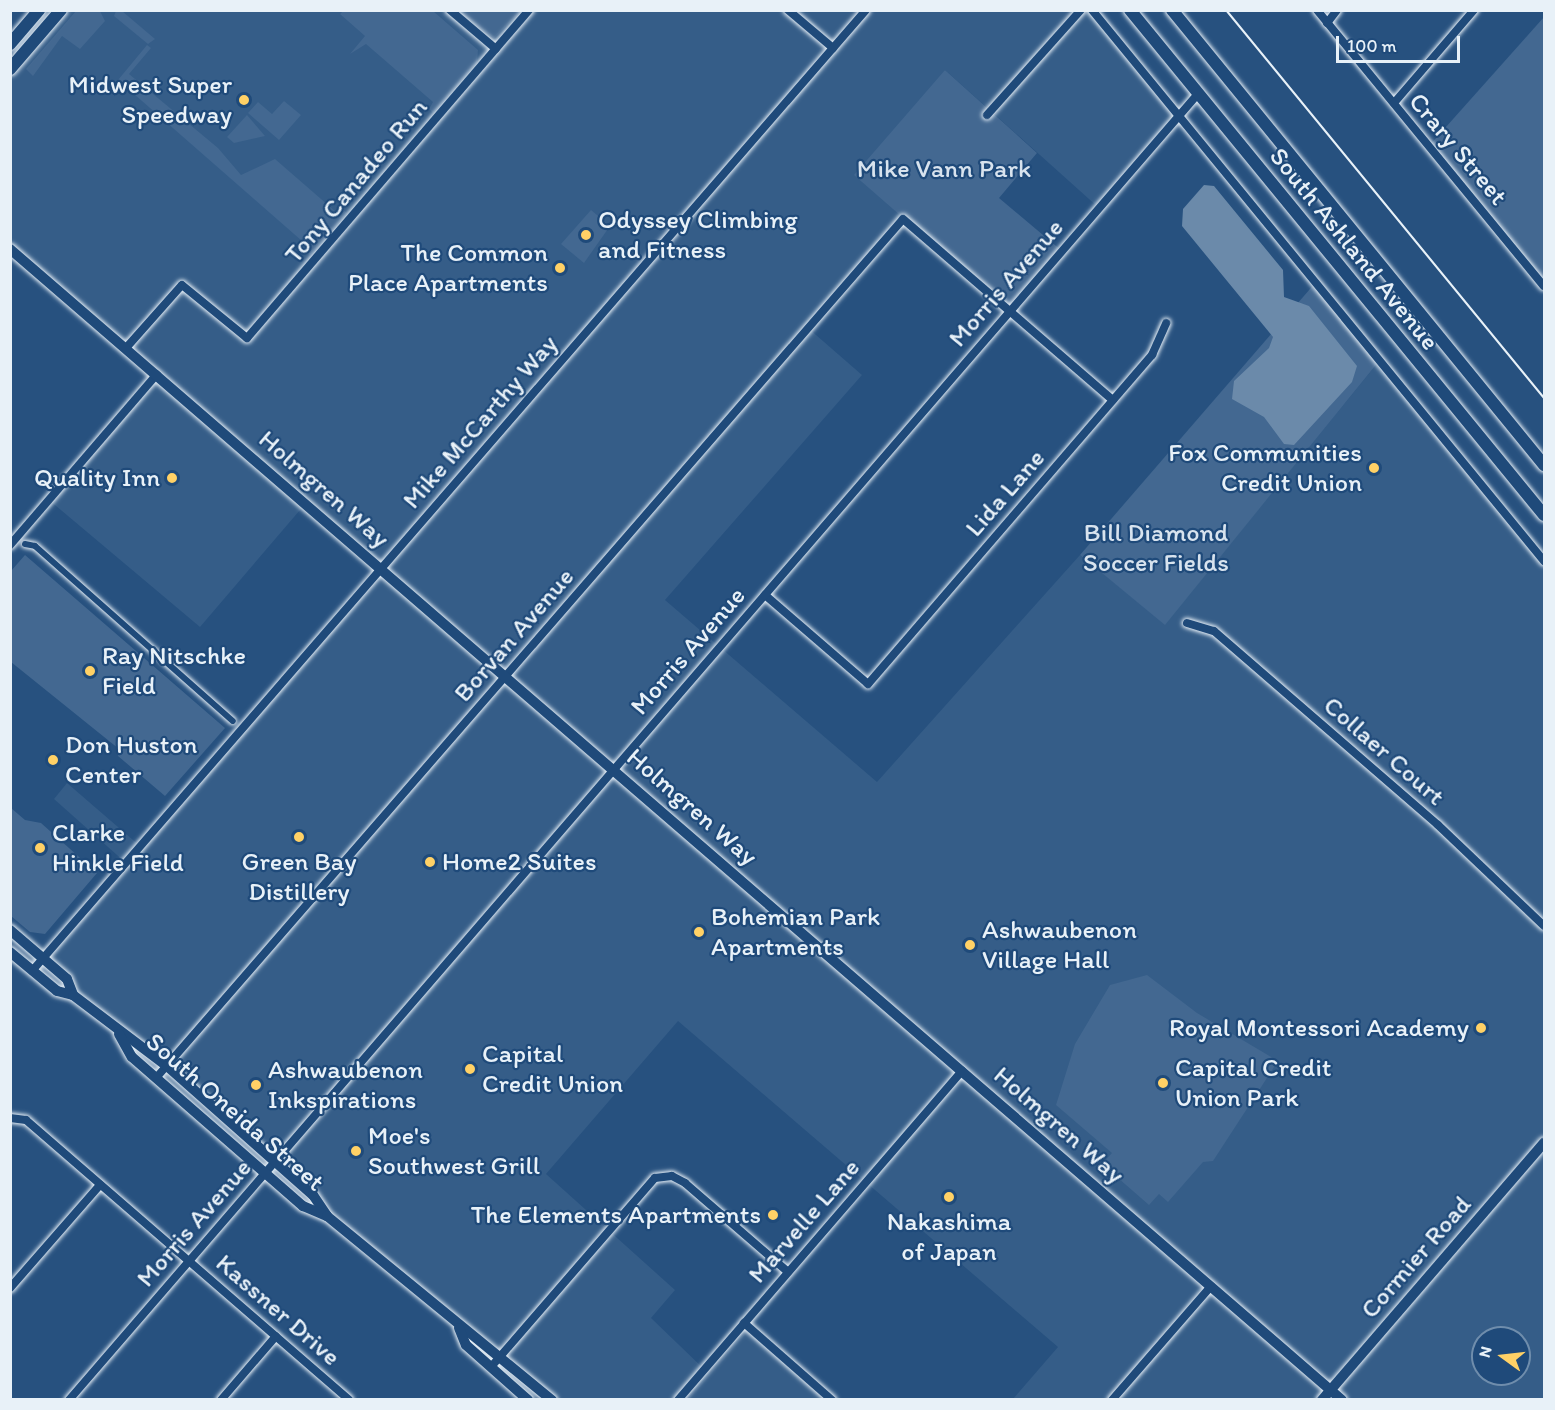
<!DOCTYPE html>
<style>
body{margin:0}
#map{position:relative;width:1555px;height:1410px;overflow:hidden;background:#27517f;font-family:Itim,sans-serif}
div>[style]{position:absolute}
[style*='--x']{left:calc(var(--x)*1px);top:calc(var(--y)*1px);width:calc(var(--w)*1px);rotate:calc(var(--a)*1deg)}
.built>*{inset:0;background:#355d88}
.green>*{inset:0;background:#436891}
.water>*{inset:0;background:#6b8aaa}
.roads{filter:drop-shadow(0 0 2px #e8f1f8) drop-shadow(0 0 2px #e8f1f8)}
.pedestrian>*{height:6px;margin:-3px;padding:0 3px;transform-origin:3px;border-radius:3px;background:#1f4a7a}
.minor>*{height:8px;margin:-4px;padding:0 4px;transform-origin:4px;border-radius:4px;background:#1f4a7a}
.tertiary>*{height:10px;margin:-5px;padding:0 5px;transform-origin:5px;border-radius:5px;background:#1f4a7a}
.secondary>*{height:12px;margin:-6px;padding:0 6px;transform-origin:6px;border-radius:6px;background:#1f4a7a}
.rail>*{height:2px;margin:-1px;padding:0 1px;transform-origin:1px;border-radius:1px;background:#e8f1f8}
.dots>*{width:16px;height:16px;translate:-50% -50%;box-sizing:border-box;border:3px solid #1f4a7a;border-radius:50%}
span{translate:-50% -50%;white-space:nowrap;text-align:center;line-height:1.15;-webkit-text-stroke:4.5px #1f4a7a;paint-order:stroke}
.poi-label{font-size:26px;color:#e8f1f8}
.right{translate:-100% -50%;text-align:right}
.left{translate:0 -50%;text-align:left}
.street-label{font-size:26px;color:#e8f1f8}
.park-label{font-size:26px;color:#d8e3ee}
.frame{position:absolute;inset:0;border:12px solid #e8f1f8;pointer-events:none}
.north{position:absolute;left:1471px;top:1326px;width:60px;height:60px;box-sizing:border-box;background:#1f4a7a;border:2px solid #6f8dac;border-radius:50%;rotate:285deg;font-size:16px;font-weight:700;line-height:24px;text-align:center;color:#e8f1f8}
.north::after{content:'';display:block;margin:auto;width:21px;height:27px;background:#ffd166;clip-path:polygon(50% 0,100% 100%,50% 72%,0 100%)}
.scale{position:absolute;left:1336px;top:36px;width:124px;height:27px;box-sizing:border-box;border:3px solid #e8f1f8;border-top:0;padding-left:8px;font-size:18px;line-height:21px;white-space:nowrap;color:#e8f1f8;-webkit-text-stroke:4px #1f4a7a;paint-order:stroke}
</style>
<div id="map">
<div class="built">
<i style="clip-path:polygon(evenodd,61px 11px,1092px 11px,1179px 115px,1099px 208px,945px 70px,903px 219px,808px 328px,862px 375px,665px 600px,877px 782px,1080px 555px,1165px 624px,1380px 360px,1544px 561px,1544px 1399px,1013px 1399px,1058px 1347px,678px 1021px,546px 1174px,675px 1290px,651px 1318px,704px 1369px,678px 1399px,552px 1399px,327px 1216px,266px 1152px,73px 996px,67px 979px,43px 958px,126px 863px,54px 799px,67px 783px,140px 846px,381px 568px,306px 503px,200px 627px,49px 500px,157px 374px,11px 249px,11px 69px,61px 11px,1483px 1338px,1519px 1338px,1519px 1374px,1483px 1374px,1483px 1338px)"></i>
<i style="clip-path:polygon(749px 1328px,832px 1400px,687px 1400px)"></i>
</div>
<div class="green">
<i style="clip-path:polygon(76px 11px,100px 11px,105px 21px,80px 49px,62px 36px,33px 76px,26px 69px)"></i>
<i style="clip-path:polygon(116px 11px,122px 11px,155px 39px,148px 44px,114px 16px)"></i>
<i style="clip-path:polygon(343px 11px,433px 11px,478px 50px,477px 62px,433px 113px,429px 109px,433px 102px,366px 44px,350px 54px,365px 36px,340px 14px)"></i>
<i style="clip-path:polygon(457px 11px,521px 11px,494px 38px)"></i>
<i style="clip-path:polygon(1544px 17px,1544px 286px,1429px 146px)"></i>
<i style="clip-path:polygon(147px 45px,151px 48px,129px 74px,218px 148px,241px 175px,275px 159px,336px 212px,341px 208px,347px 213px,310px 255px,298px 246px,302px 241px,118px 80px)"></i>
<i style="clip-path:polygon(945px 70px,1037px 153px,999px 198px,1062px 251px,1010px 311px,854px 175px)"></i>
<i style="clip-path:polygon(284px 101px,301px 115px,279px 140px,248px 113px,258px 102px,272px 114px)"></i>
<i style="clip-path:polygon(247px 115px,265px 136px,234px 143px,227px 137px)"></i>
<i style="clip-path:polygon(591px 210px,610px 226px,584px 263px,561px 244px)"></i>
<i style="clip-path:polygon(1316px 282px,1380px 360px,1165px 625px,1080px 555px)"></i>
<i style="clip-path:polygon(25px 555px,225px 728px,165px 796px,118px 756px,119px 749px,11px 662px,11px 571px)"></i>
<i style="clip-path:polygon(11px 808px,25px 820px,41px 823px,97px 873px,45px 934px,30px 932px,11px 916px)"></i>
<i style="clip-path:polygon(1147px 975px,1197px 1013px,1278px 1061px,1213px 1161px,1203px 1162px,1168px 1202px,1159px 1194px,1149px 1205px,1102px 1164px,1112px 1153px,1056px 1105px,1075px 1044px,1110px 985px)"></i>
</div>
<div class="water">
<i style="clip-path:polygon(1204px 185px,1214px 186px,1283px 270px,1284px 297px,1309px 306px,1357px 366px,1352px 382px,1294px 445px,1284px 444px,1264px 417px,1232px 399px,1234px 381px,1269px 348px,1273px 337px,1182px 226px,1183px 209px)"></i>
</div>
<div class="roads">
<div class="pedestrian">
<i style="--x:25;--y:544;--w:10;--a:11"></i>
<i style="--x:35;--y:546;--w:264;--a:41.5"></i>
</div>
<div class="minor">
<i style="--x:450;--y:10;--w:60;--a:40.3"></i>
<i style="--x:788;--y:10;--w:59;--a:40.2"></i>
<i style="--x:1092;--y:10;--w:713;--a:50.64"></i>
<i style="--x:1317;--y:10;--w:357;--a:50.6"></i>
<i style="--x:1327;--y:23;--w:16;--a:-52"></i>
<i style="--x:1394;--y:103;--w:123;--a:-49.3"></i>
<i style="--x:987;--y:115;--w:141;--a:-48.2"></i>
<i style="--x:126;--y:348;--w:84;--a:-48.4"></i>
<i style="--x:182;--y:285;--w:84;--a:39.2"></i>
<i style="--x:247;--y:338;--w:433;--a:-49.3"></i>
<i style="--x:10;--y:545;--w:225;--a:-49.3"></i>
<i style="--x:765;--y:595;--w:136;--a:40.8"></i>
<i style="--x:868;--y:684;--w:435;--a:-49.2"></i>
<i style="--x:1152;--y:355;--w:35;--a:-66"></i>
<i style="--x:1187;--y:623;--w:28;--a:17"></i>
<i style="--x:1214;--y:631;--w:296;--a:40.9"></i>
<i style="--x:1438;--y:825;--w:146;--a:43.6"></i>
<i style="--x:32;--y:971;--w:1272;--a:-49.05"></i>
<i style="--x:156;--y:1078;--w:1138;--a:-48.99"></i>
<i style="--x:903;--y:219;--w:277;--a:40.8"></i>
<i style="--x:10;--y:1118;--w:16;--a:7"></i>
<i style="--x:26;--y:1120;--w:427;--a:40.9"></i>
<i style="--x:10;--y:1288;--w:137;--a:-48.9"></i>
<i style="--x:744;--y:1323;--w:117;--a:41.2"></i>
<i style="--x:491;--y:1367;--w:250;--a:-49.1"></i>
<i style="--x:655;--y:1178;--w:17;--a:-7"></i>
<i style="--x:672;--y:1176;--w:15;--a:28"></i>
<i style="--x:685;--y:1183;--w:136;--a:40.8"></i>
<i style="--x:69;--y:1400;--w:1726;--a:-49.16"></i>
<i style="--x:221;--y:1400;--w:84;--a:-49.3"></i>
<i style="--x:678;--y:1400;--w:435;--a:-49.2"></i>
<i style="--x:1112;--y:1400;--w:151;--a:-49"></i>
</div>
<div class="tertiary">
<i style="--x:10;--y:249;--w:1760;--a:40.83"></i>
<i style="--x:10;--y:930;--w:75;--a:40.7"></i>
<i style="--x:67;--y:979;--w:17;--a:69"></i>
<i style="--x:10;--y:952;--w:61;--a:39.7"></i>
<i style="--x:57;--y:991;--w:16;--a:14"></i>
<i style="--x:73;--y:995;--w:118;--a:37.1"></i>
<i style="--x:167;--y:1066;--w:195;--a:41.5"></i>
<i style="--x:313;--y:1195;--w:25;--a:56"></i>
<i style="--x:119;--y:1034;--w:26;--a:61"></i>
<i style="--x:132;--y:1057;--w:227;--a:41.1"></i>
<i style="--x:303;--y:1206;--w:26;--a:23"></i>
<i style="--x:327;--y:1216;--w:291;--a:39.3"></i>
<i style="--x:459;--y:1328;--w:18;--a:68"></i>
<i style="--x:466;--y:1345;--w:83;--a:41.6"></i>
<i style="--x:1322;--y:1400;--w:340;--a:-49.2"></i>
</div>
<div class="secondary">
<i style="--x:1130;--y:10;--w:653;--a:50.66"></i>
<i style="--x:1172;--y:10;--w:588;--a:50.73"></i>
<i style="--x:10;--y:44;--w:45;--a:-49.5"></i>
<i style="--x:10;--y:69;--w:78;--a:-49.2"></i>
</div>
</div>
<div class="rail">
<i style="--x:1226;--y:10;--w:502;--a:50.66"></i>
</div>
<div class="dots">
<i style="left:244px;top:100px;background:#ffd166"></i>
<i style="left:586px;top:235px;background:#ffd166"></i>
<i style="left:560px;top:268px;background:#ffd166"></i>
<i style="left:1374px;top:468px;background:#ffd166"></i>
<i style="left:172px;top:478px;background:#ffd166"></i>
<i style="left:90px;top:671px;background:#ffd166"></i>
<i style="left:53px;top:760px;background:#ffd166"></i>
<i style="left:299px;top:837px;background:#ffd166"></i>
<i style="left:40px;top:848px;background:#ffd166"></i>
<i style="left:430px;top:862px;background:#ffd166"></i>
<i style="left:699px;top:932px;background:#ffd166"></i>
<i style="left:970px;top:945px;background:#ffd166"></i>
<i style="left:1481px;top:1028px;background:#ffd166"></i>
<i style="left:470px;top:1069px;background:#ffd166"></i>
<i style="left:1163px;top:1083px;background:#ffd166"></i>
<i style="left:256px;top:1085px;background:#ffd166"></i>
<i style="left:356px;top:1151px;background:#ffd166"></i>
<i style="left:949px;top:1197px;background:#ffd166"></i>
<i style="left:773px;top:1215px;background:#ffd166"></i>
</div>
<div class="poi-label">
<span class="right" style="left:232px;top:100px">Midwest Super<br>Speedway</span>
<span class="left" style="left:598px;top:235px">Odyssey Climbing<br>and Fitness</span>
<span class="right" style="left:548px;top:268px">The Common<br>Place Apartments</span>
<span class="right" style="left:1362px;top:468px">Fox Communities<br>Credit Union</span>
<span class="right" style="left:160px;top:478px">Quality Inn</span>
<span class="left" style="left:102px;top:671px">Ray Nitschke<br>Field</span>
<span class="left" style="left:65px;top:760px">Don Huston<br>Center</span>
<span class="left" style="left:52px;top:848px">Clarke<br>Hinkle Field</span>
<span style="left:299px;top:877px">Green Bay<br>Distillery</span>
<span class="left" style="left:442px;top:862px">Home2 Suites</span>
<span class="left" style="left:711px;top:932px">Bohemian Park<br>Apartments</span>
<span class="left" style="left:982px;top:945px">Ashwaubenon<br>Village Hall</span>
<span class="right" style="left:1469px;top:1028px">Royal Montessori Academy</span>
<span class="left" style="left:482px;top:1069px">Capital<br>Credit Union</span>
<span class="left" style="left:1175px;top:1083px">Capital Credit<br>Union Park</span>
<span class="left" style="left:268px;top:1085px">Ashwaubenon<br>Inkspirations</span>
<span class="left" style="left:368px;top:1151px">Moe's<br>Southwest Grill</span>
<span class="right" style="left:761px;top:1215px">The Elements Apartments</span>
<span style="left:949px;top:1237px">Nakashima<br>of Japan</span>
</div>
<div class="street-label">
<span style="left:1458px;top:149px;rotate:50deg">Crary Street</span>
<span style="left:356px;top:181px;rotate:-50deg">Tony Canadeo Run</span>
<span style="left:1354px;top:249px;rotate:51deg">South Ashland Avenue</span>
<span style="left:1006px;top:283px;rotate:-49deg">Morris Avenue</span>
<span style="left:480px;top:422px;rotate:-49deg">Mike McCarthy Way</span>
<span style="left:324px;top:489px;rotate:41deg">Holmgren Way</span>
<span style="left:1005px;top:493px;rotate:-49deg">Lida Lane</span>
<span style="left:514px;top:635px;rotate:-49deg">Borvan Avenue</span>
<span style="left:688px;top:651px;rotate:-49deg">Morris Avenue</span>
<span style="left:1384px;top:751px;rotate:41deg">Collaer Court</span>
<span style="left:692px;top:807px;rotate:41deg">Holmgren Way</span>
<span style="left:235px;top:1112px;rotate:41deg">South Oneida Street</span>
<span style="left:1059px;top:1125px;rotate:41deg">Holmgren Way</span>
<span style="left:804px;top:1221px;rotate:-49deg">Marvelle Lane</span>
<span style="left:194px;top:1223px;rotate:-49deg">Morris Avenue</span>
<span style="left:1416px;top:1257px;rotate:-49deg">Cormier Road</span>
<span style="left:278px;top:1310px;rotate:41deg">Kassner Drive</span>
</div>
<div class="park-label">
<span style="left:944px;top:169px">Mike Vann Park</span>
<span style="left:1156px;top:548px">Bill Diamond<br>Soccer Fields</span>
</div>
<div class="frame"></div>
<div class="north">N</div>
<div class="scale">100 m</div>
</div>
